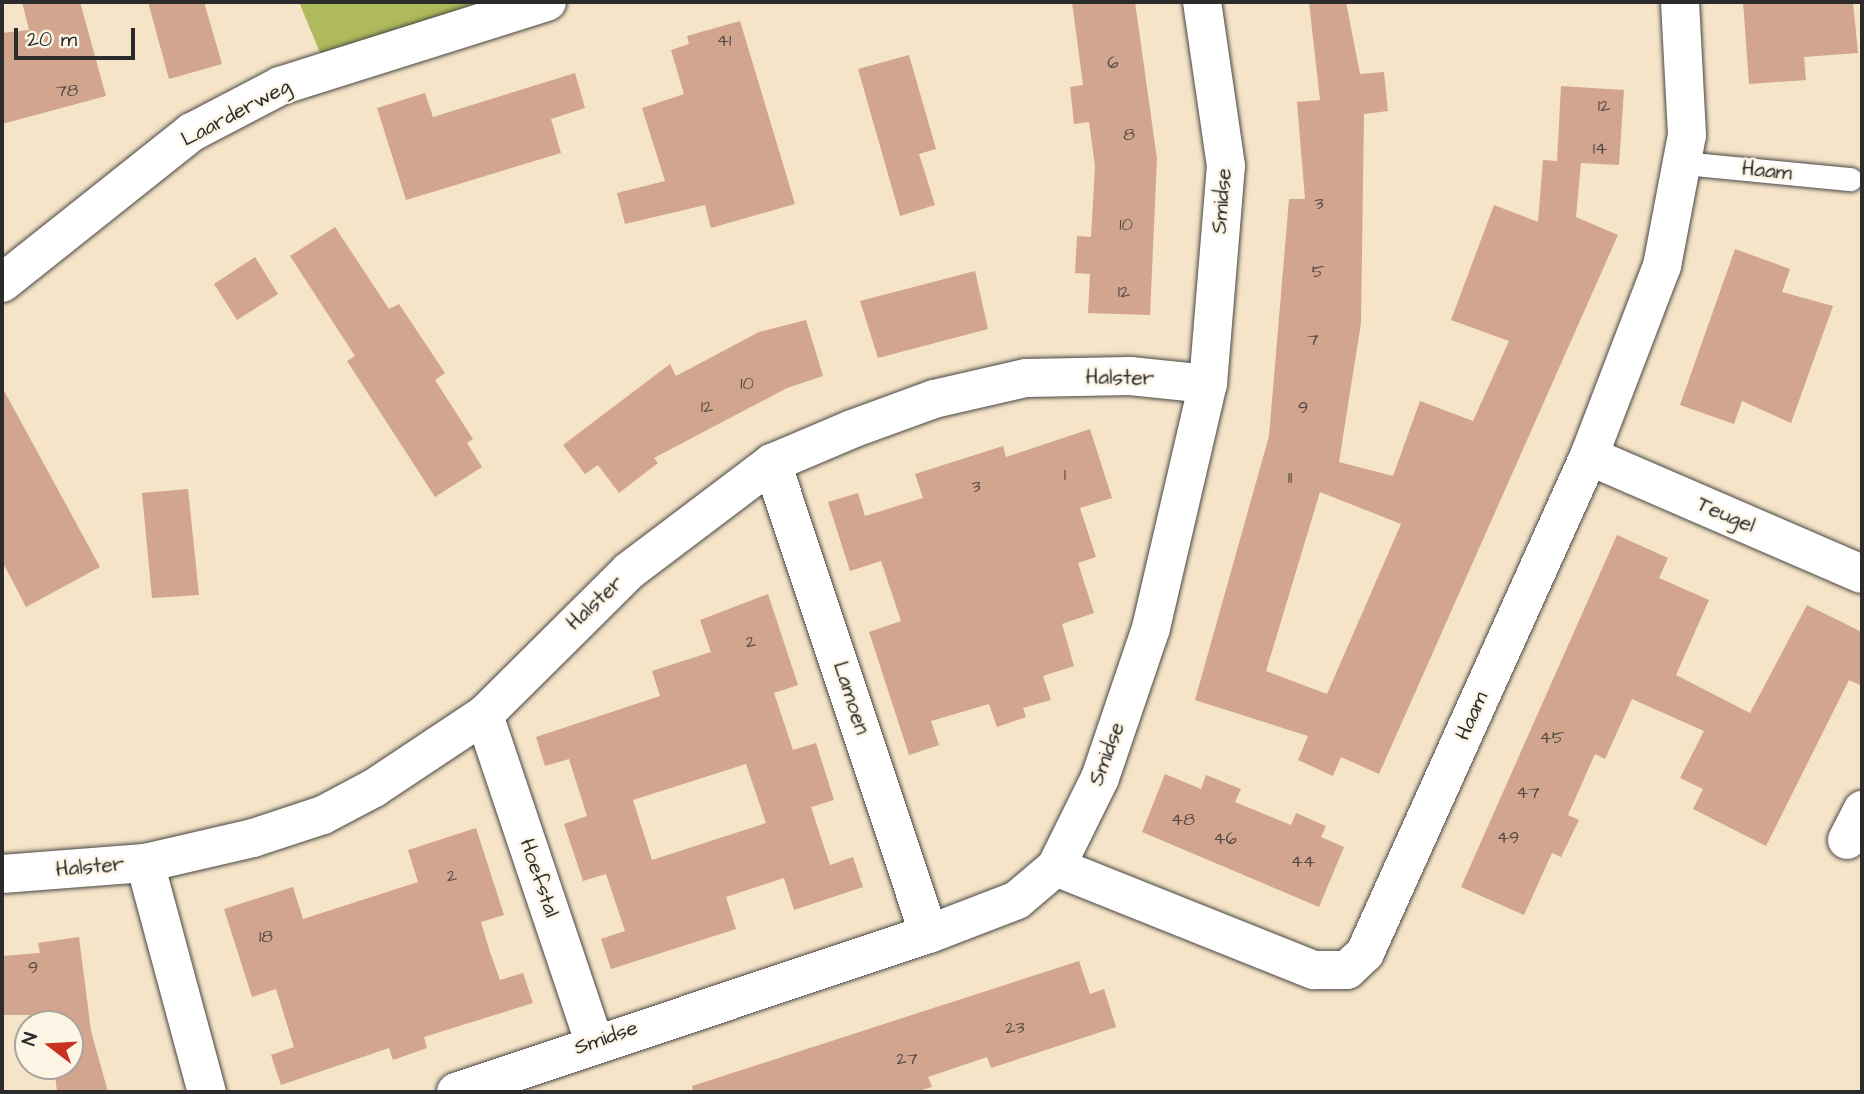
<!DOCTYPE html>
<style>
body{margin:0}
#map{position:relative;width:1864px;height:1094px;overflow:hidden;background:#f5e4c8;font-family:"Architects Daughter",sans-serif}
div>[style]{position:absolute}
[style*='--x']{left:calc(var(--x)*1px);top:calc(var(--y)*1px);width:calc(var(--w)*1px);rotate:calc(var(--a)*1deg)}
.green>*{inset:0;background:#aeba5c}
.building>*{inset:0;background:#d2a58f}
.roads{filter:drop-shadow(0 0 2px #494743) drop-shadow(0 0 2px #494743)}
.service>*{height:23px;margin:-11.5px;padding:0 11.5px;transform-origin:11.5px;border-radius:11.5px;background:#fff}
.minor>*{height:38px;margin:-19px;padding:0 19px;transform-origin:19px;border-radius:19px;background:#fff}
.tertiary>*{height:38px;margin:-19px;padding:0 19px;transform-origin:19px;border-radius:19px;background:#fff}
span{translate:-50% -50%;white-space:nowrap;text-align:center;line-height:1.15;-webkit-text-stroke:5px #fcf5e5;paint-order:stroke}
.number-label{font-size:18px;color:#554a44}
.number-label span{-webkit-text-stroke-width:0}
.street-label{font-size:21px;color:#2b2b2b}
.frame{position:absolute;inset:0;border:4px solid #2b2b2b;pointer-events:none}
.north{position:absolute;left:14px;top:1010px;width:70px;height:70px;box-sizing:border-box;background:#fcf5e5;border:2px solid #a8a49b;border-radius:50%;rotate:287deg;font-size:19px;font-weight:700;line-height:28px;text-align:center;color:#2b2b2b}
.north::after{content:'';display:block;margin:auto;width:24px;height:32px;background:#c8321e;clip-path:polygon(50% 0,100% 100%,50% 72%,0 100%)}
.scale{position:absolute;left:14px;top:28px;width:121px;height:32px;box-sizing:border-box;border:4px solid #2b2b2b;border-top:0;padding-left:9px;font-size:21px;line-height:24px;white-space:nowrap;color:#2b2b2b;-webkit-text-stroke:5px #fcf5e5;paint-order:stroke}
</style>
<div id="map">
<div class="green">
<i style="clip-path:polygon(299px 2px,480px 2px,321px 55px)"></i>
</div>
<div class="building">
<i style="clip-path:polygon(22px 2px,80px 2px,106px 96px,2px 124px,2px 33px,29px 30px)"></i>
<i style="clip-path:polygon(148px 2px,204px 2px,222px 64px,169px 79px)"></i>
<i style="clip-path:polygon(1072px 2px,1135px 2px,1157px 159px,1150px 315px,1088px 313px,1090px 274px,1075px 273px,1077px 236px,1091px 237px,1095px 166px,1089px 122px,1074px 124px,1072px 105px,1070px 87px,1083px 85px)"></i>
<i style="clip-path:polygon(evenodd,1309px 2px,1346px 2px,1360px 74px,1384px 72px,1388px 111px,1364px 114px,1361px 323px,1339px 462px,1393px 476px,1420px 401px,1473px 421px,1509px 341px,1451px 320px,1494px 205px,1538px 222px,1543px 160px,1557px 161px,1561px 86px,1624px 90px,1619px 165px,1581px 163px,1576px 217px,1618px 235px,1379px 774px,1341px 757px,1333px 776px,1298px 760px,1308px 736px,1195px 700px,1269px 436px,1289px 199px,1305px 199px,1297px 102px,1320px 100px,1309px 2px,1320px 492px,1401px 524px,1327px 694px,1266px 671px,1320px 492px)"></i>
<i style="clip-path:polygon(1743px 2px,1853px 2px,1858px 53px,1804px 57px,1806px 80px,1749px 84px)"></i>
<i style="clip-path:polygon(740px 21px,795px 204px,711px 228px,705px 205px,625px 224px,617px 193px,665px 181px,642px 108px,684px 94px,671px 50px,689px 44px,687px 36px)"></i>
<i style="clip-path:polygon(909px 55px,936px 149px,919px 154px,935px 205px,900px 216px,858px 69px)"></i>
<i style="clip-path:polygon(575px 73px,585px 108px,551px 119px,561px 153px,406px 200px,377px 108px,425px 93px,433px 117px)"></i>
<i style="clip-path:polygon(335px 227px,389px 309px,399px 304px,445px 373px,435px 380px,473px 439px,467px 443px,482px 467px,435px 497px,347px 361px,355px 356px,290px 256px)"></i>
<i style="clip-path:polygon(1735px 249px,1790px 269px,1782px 292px,1833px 306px,1791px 423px,1742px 401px,1734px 424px,1680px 405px)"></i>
<i style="clip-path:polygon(255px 257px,278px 294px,237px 320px,214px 284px)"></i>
<i style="clip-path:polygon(975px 271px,988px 329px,878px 358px,860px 301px)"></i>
<i style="clip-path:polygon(806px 320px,823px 376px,787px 388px,654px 458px,658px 463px,619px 493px,598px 465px,585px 474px,563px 445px,670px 364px,676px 376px,759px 332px)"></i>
<i style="clip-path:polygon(2px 387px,100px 567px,26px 607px,2px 561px)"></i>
<i style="clip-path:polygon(1090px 429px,1112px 498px,1080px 508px,1096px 557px,1078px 563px,1094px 613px,1062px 624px,1074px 666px,1043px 676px,1051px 700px,1023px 708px,1026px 717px,997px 727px,989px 704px,931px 721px,939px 745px,909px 755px,869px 632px,901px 621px,881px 561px,850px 571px,828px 502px,858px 493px,865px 516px,923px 498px,915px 474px,1003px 446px,1006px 457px)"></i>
<i style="clip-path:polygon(188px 489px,199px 595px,152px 598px,142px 493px)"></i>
<i style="clip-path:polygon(1617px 535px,1668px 558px,1659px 578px,1709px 600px,1676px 675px,1750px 713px,1807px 605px,1862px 632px,1862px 686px,1849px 680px,1766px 846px,1693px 809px,1703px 789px,1680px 778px,1704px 731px,1632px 699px,1605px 759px,1595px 754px,1568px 815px,1579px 820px,1561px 857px,1552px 853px,1524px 915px,1461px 887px)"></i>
<i style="clip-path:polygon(evenodd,768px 594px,798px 685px,774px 693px,793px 750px,816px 743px,834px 800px,811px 807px,830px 865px,853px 857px,863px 887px,794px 910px,784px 878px,726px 897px,736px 929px,611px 969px,601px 939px,625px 931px,606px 874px,583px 881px,564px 824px,587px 816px,569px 759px,545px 766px,536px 737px,660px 696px,652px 671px,711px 652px,700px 620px,768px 594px,746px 764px,766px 823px,652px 860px,633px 800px,746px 764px)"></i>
<i style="clip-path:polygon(1165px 774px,1201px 789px,1206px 775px,1241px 789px,1235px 802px,1291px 825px,1296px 813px,1326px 826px,1321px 837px,1344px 847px,1319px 907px,1142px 832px)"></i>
<i style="clip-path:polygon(476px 828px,504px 915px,481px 922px,490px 952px,500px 980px,523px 973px,533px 1003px,424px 1037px,427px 1048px,393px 1060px,389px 1048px,281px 1085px,271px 1055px,294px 1047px,276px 989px,252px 997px,224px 909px,293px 887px,303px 919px,418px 882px,408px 850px)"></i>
<i style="clip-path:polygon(79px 937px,91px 1031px,108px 1092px,57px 1092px,54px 1066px,70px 1066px,70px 1024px,49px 1024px,48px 1015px,2px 1015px,2px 956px,40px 953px,38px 943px)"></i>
<i style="clip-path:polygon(1079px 961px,1090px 994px,1104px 989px,1116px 1027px,991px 1068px,987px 1057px,928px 1077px,932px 1087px,915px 1092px,693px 1092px,692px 1086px)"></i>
</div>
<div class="roads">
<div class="service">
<i style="--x:1683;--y:163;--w:168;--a:5.5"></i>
</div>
<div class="minor">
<i style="--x:1589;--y:456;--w:297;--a:23.4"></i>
<i style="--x:772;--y:463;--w:496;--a:71.6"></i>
<i style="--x:484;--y:715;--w:345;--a:71.4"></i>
<i style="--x:1847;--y:840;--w:34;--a:-63"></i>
<i style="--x:145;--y:863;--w:237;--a:74.9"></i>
<i style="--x:1056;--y:867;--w:278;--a:21.8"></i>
<i style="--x:1314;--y:970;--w:33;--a:0"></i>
<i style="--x:1347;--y:970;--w:25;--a:-43"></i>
<i style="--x:1365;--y:953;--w:545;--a:-65.74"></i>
<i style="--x:1589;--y:456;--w:204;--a:-69"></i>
<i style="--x:1662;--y:266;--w:133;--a:-79.2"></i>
<i style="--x:1687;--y:135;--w:133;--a:-93"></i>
<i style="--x:2;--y:874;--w:143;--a:-4.4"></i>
<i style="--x:145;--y:863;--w:111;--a:-13"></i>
<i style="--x:253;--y:838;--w:74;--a:-18.2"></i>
<i style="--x:323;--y:815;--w:58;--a:-27.9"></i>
<i style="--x:374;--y:788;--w:132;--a:-33.6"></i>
<i style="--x:484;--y:715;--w:204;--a:-44.8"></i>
<i style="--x:629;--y:571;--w:179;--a:-37.1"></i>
<i style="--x:772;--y:463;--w:87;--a:-23"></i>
<i style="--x:852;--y:429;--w:87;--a:-20.1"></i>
<i style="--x:934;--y:399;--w:94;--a:-12.9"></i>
<i style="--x:1026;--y:378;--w:104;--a:-1.1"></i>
<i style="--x:1130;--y:376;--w:78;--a:5.9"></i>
<i style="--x:456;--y:1092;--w:499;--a:-18.5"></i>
<i style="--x:929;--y:934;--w:94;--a:-21.1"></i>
<i style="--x:1017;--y:900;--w:51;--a:-40.2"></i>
<i style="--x:1056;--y:867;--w:99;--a:-63.7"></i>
<i style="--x:1100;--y:778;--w:158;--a:-71.2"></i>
<i style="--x:1151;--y:628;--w:251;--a:-76.9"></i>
<i style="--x:1208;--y:384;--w:219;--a:-85.3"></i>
<i style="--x:1226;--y:166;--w:166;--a:-98.3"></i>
</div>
<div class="tertiary">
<i style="--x:2;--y:283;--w:243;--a:-38.5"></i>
<i style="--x:192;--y:132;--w:99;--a:-27.6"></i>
<i style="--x:280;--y:86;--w:280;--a:-17.5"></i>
</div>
</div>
<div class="number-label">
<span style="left:724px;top:41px">41</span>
<span style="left:1113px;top:63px">6</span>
<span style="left:67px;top:91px">78</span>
<span style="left:1604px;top:106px">12</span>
<span style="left:1129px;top:135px">8</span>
<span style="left:1600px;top:149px">14</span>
<span style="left:1319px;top:204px">3</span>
<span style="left:1126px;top:225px">10</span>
<span style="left:1318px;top:272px">5</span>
<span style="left:1124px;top:292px">12</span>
<span style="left:1313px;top:340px">7</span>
<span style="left:747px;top:384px">10</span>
<span style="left:707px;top:407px">12</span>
<span style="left:1303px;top:408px">9</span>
<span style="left:1065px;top:475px">1</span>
<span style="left:1290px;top:478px">11</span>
<span style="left:976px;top:487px">3</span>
<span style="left:751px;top:642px">2</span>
<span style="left:1552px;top:738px">45</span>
<span style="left:1528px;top:793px">47</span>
<span style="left:1183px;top:820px">48</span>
<span style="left:1508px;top:838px">49</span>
<span style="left:1225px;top:839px">46</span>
<span style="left:1303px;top:862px">44</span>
<span style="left:452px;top:876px">2</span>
<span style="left:266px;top:937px">18</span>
<span style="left:33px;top:968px">9</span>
<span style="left:1015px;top:1028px">23</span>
<span style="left:907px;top:1059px">27</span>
</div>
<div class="street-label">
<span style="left:236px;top:113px;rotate:-28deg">Laarderweg</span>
<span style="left:1767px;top:171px;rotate:6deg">Haam</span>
<span style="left:1222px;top:201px;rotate:-86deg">Smidse</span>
<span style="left:1120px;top:378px;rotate:1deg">Halster</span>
<span style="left:1726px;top:515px;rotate:23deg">Teugel</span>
<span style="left:595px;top:603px;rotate:-43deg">Halster</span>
<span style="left:851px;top:698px;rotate:72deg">Lamoen</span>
<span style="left:1472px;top:716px;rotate:-66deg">Haam</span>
<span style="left:1107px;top:754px;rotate:-70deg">Smidse</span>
<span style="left:90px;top:867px;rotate:-5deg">Halster</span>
<span style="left:539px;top:878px;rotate:71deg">Hoefstal</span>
<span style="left:606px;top:1038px;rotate:-19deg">Smidse</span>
</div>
<div class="frame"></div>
<div class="north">N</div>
<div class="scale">20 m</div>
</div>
